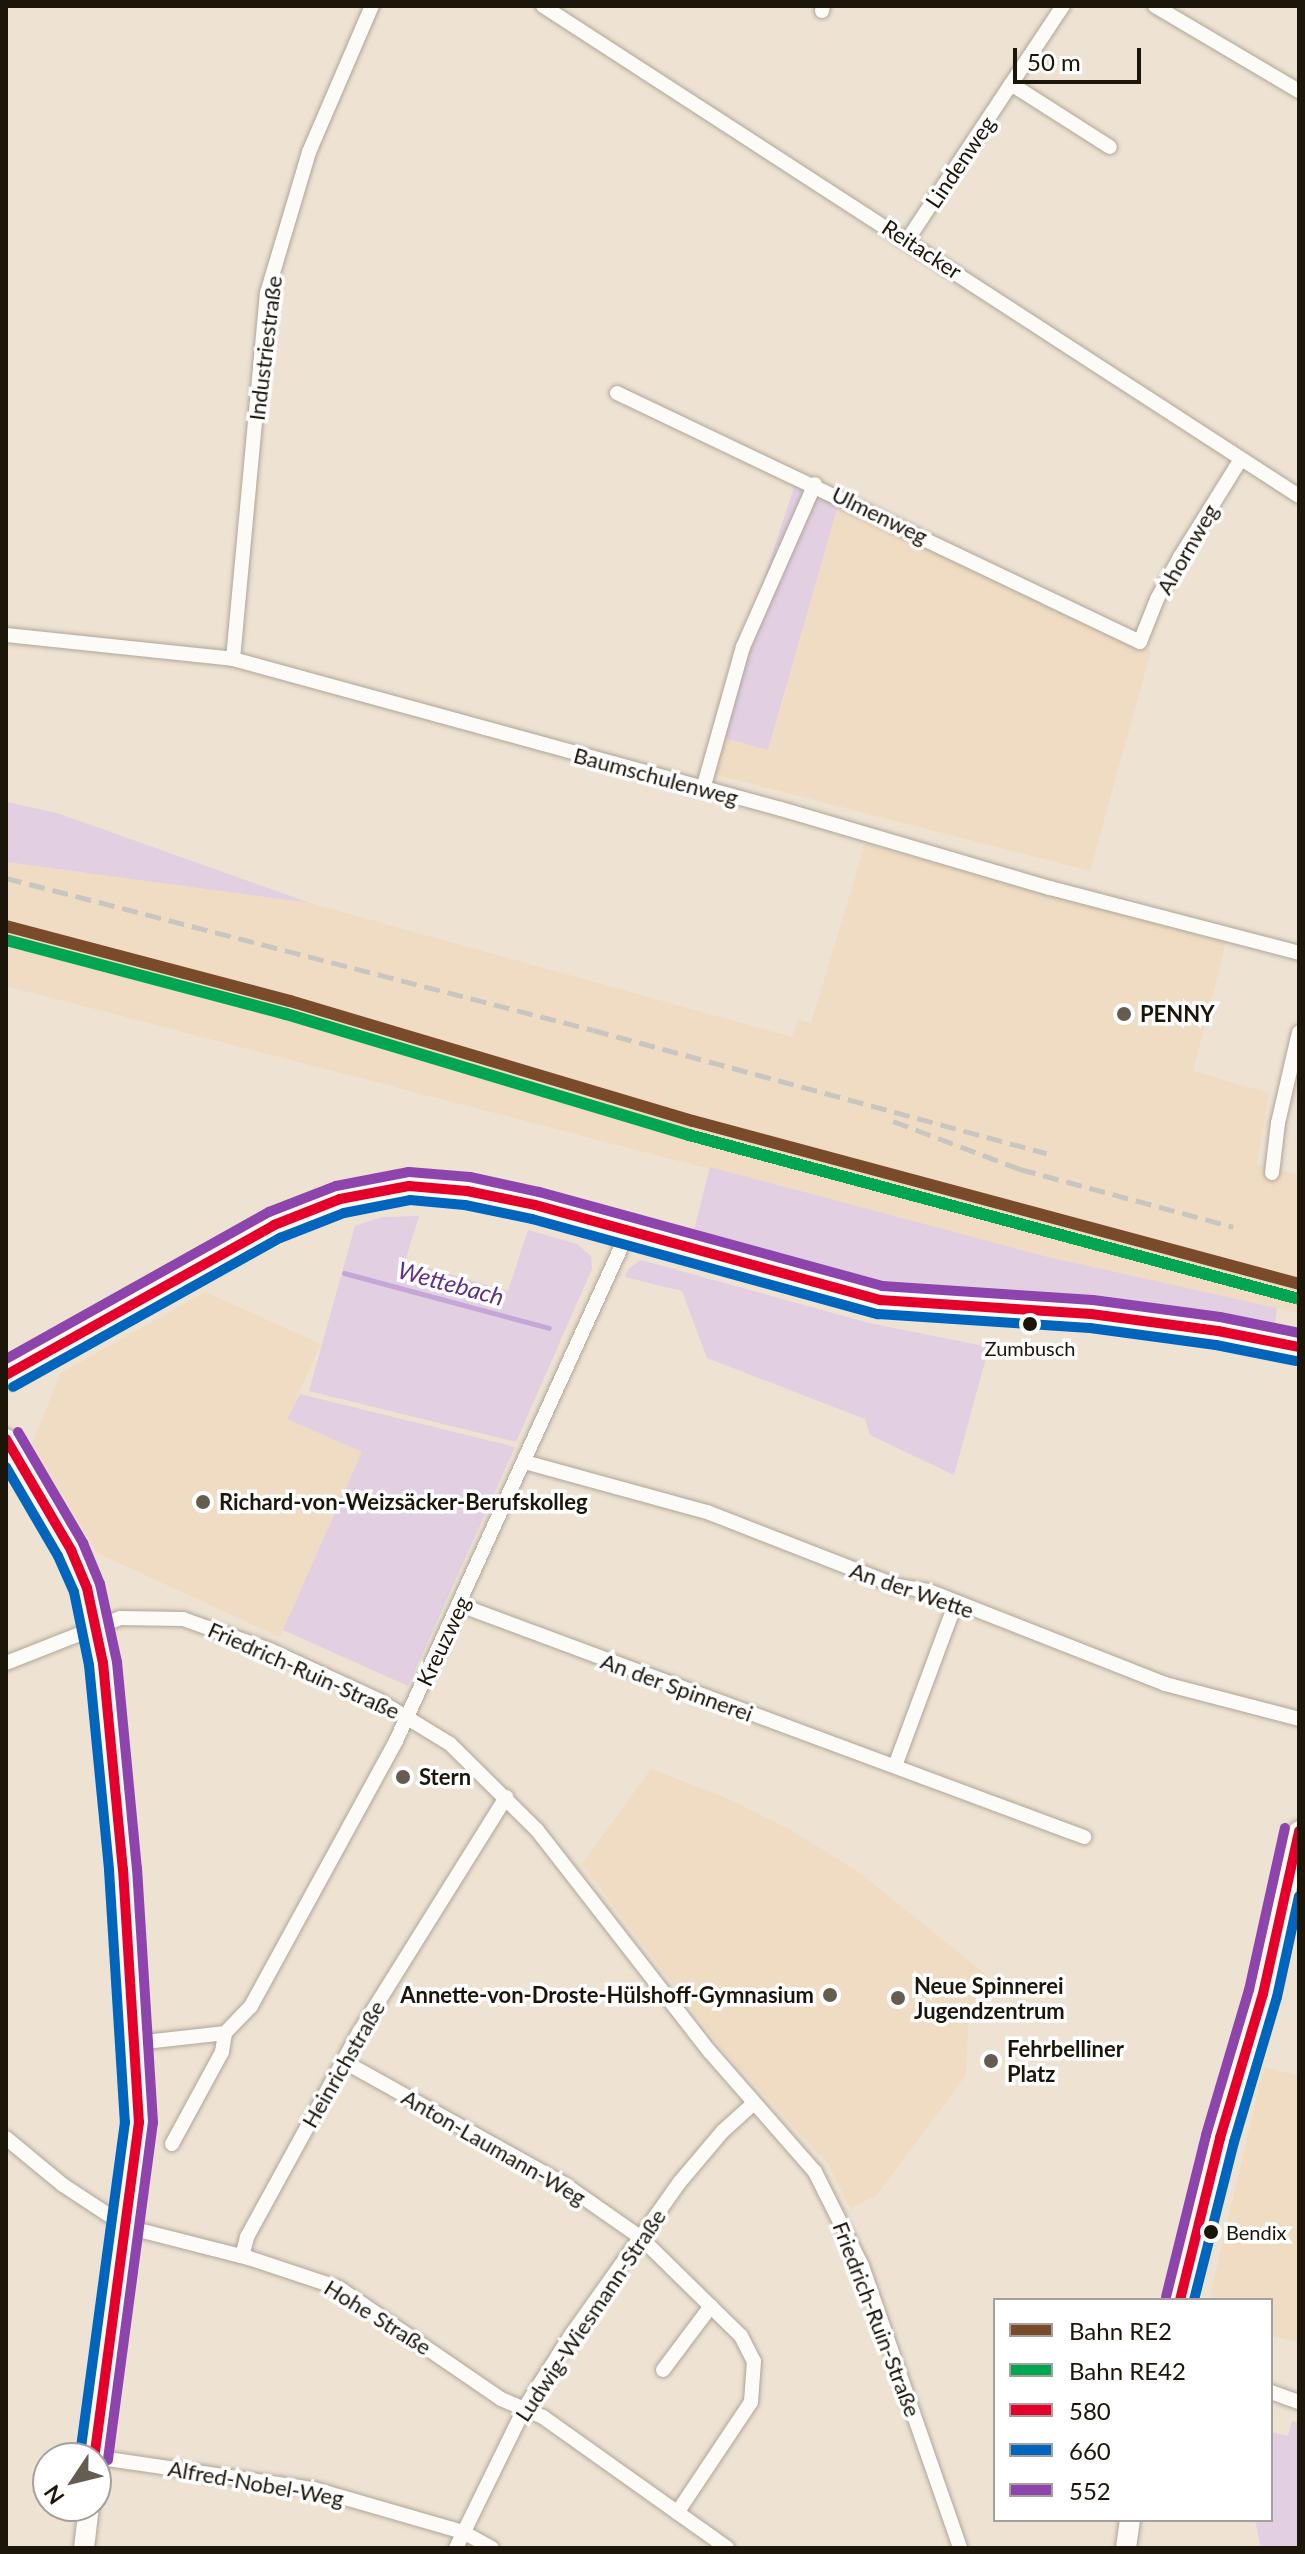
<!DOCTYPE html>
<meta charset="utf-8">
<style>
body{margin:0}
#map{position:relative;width:1305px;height:2554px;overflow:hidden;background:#eee2d2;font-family:Lato,sans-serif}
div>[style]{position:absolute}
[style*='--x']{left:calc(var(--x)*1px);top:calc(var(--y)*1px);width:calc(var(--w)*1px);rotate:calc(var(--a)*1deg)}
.built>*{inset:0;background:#f0dcc2}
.green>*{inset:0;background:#e2cfe2}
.stream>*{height:5px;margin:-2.5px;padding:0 2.5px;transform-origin:2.5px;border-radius:2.5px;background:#c6a6d7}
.roads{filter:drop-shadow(0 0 2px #aea699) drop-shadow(0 0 2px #aea699)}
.street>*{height:14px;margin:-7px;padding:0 7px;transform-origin:7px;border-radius:7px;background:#fcfbf8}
.secondary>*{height:20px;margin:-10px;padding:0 10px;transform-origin:10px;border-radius:10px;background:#fcfbf8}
.rail>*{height:5px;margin-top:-2.5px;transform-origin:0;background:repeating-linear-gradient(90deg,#c9c5c0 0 16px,transparent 0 24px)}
.bus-1>*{height:10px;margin:-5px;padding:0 5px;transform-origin:5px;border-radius:5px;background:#e4002b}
.bus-2>*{height:10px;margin:-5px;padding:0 5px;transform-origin:5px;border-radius:5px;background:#0065bd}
.bus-3>*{height:10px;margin:-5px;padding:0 5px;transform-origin:5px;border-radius:5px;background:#8e44ad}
.rail-1>*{height:12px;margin:-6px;padding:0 6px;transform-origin:6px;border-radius:6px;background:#7a4b2a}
.rail-2>*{height:12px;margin:-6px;padding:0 6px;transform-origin:6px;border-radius:6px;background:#00a651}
.dots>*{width:22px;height:22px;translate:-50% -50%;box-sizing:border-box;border:4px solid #fff;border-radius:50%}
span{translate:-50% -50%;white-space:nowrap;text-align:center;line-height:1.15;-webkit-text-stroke:7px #fff;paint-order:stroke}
.bus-label{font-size:20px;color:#1c150a}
.left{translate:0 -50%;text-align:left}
.street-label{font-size:22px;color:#1c150a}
.poi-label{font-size:22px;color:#1c150a;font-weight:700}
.right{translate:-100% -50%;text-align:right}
.water-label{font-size:24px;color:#633089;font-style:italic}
.frame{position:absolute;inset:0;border:8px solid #1c150a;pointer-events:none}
.legend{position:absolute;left:993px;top:2298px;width:280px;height:224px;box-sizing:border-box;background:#fff;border:2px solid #a4a19d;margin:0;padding:10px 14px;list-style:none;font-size:24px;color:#1c150a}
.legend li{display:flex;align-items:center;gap:16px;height:40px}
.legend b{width:40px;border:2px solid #a4a19d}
.north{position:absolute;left:32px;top:2442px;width:80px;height:80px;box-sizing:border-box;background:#fff;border:2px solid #a4a19d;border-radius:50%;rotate:235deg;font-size:22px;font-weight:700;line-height:32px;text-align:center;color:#1c150a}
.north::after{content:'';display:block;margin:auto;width:28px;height:36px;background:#665d50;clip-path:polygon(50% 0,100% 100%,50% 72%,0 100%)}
.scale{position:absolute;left:1013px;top:48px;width:128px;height:36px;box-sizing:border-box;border:4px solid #1c150a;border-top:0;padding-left:10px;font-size:24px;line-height:28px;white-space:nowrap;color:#1c150a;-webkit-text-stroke:6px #fff;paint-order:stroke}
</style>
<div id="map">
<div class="built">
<i style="clip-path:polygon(839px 502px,925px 538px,1151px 651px,1090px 871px,702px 771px,713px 735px,769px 749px)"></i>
<i style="clip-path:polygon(865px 844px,1226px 943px,1193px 1071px,1269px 1093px,1257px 1164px,1299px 1175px,1299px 1313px,1048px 1257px,6px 986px,6px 862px,310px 903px,792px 1037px,798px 1019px,811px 1023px)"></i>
<i style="clip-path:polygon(205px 1292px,321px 1344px,287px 1419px,363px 1452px,280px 1637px,97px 1553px,32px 1443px,61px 1373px)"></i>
<i style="clip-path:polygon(651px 1769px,724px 1797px,791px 1830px,861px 1874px,985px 1974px,987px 1980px,969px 2010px,966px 2075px,877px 2195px,850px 2208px,828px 2164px,723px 2050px,582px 1864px)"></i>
<i style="clip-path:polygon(1264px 2067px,1299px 2076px,1299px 2343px,1271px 2336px,1271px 2300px,1209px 2300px)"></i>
</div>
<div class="green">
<i style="clip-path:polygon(796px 481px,839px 502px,768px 750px,713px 735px)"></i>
<i style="clip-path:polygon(6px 802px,57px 813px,310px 903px,6px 862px)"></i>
<i style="clip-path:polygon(710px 1167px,1048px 1257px,1277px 1308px,1273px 1341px,959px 1304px,955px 1288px,880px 1286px,693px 1234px)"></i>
<i style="clip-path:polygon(419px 1216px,405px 1261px,508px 1291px,528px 1230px,577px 1244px,591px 1256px,592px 1269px,516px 1442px,309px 1391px,355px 1226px,382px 1217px)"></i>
<i style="clip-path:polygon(641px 1260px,869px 1323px,989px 1347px,954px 1475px,870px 1435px,865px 1419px,707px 1358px,682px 1291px,625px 1277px,628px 1269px)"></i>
<i style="clip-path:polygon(300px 1394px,515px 1447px,408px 1686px,283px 1630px,362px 1452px,287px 1419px)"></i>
<i style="clip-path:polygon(1292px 2421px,1299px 2423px,1299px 2548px,1261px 2548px,1255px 2520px,1271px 2520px,1272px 2432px,1288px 2436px)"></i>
</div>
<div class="stream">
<i style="--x:344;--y:1273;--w:212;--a:15"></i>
</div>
<div class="roads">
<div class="street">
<i style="--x:543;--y:6;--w:901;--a:32.95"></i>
<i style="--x:1155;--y:6;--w:167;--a:30.6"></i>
<i style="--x:822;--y:11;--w:5;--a:-79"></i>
<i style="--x:1011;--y:84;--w:117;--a:32.5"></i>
<i style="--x:908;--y:239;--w:280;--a:-56.4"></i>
<i style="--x:617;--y:393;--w:579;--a:25.46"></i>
<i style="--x:1140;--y:642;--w:46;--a:-68.4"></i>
<i style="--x:1157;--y:599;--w:48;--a:-61.3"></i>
<i style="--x:1180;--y:557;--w:115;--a:-58.1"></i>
<i style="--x:6;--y:635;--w:228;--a:6"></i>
<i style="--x:233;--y:659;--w:568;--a:15.31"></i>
<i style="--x:781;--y:809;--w:280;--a:16.4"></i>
<i style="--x:1050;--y:888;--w:257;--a:14.6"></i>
<i style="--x:233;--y:659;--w:368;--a:-84.7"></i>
<i style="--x:267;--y:293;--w:147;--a:-73.4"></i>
<i style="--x:309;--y:152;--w:159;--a:-66.7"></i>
<i style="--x:703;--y:789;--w:148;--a:-74.3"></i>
<i style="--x:743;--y:647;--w:178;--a:-66.2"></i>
<i style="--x:1272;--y:1173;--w:50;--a:-83.2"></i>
<i style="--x:1278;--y:1123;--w:93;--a:-77"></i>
<i style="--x:525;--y:1462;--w:189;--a:15.4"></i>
<i style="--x:707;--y:1512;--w:204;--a:21.3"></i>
<i style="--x:897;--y:1586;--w:32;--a:9"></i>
<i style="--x:929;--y:1591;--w:254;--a:21.5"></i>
<i style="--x:1165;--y:1684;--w:138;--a:14.6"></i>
<i style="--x:460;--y:1605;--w:666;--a:20.39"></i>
<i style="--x:6;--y:1663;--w:123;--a:-21.5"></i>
<i style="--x:120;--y:1618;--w:63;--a:0.9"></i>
<i style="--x:183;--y:1619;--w:92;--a:19.6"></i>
<i style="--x:270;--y:1650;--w:119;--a:24.8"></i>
<i style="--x:378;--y:1700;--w:84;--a:31.4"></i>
<i style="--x:450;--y:1744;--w:122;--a:44.7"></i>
<i style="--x:537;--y:1830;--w:281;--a:52.1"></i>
<i style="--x:710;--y:2052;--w:159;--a:48.8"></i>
<i style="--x:815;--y:2172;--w:105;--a:63.4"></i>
<i style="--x:862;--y:2266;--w:299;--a:70.8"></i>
<i style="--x:895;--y:1766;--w:175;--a:-69.6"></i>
<i style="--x:136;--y:2043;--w:90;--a:-6.4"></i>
<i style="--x:343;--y:2061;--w:253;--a:29.1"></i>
<i style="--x:564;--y:2184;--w:93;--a:34.9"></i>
<i style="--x:640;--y:2237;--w:141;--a:44.4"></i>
<i style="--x:741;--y:2336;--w:28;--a:63"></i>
<i style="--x:754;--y:2361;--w:41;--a:94.2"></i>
<i style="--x:751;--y:2402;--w:133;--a:123.7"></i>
<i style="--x:6;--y:2138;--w:74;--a:39.5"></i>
<i style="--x:63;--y:2185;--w:77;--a:33.3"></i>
<i style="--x:127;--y:2227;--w:126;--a:14.3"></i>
<i style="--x:249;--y:2258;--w:95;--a:18.4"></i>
<i style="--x:339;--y:2288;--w:196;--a:34.4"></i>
<i style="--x:501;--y:2399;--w:46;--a:23.2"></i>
<i style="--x:543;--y:2417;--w:226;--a:35.4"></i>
<i style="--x:172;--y:2144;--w:105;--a:-61.5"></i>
<i style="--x:222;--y:2052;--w:19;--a:-81"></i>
<i style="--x:225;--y:2033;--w:37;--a:-46"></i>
<i style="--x:251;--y:2006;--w:302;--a:-61.3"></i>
<i style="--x:396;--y:1741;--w:562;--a:-65.49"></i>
<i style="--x:242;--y:2256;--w:20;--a:-75"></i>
<i style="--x:247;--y:2237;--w:235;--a:-61.3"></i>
<i style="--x:360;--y:2031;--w:276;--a:-58"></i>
<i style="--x:663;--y:2370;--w:80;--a:-53.1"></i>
<i style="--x:1271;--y:2392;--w:30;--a:20"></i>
<i style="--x:94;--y:2457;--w:222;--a:8.3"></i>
<i style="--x:314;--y:2489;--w:155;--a:16.1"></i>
<i style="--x:463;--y:2532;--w:33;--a:29"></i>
<i style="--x:456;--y:2548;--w:157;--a:-63.9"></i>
<i style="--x:525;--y:2407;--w:85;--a:-57.4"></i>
<i style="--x:571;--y:2335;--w:186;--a:-54.6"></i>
<i style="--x:679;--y:2183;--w:68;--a:-49.8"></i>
<i style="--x:723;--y:2131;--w:42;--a:-42.1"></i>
</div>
<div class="secondary">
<i style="--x:6;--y:1375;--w:307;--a:-29.2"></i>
<i style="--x:274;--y:1225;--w:71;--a:-21.5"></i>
<i style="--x:340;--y:1199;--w:70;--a:-10.7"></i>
<i style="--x:409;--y:1186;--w:58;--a:4.9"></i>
<i style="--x:467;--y:1191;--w:69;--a:11.6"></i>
<i style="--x:535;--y:1205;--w:358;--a:15.4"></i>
<i style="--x:880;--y:1300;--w:211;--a:3.8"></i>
<i style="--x:1091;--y:1314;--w:128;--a:7.6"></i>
<i style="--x:1218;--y:1331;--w:83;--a:11.2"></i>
<i style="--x:6;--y:1439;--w:129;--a:59.6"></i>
<i style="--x:71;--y:1550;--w:41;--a:67.2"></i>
<i style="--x:87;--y:1588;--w:77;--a:78"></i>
<i style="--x:103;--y:1663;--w:207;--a:84.5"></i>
<i style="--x:123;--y:1869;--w:254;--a:86.4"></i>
<i style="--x:139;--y:2122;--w:339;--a:97.6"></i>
<i style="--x:1180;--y:2300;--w:167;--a:-76.1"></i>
<i style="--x:1220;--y:2138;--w:150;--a:-73.4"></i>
<i style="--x:1263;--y:1994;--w:167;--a:-77.5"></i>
<i style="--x:84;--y:2548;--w:42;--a:-83.2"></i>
<i style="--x:1126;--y:2548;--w:28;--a:-82"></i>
</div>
</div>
<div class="rail">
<i style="--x:6;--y:878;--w:606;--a:14.52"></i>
<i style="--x:593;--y:1030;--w:470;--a:15.2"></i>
<i style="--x:893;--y:1121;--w:136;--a:20.7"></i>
<i style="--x:1020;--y:1169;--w:221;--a:15.2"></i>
</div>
<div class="bus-1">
<i style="--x:6;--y:1375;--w:307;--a:-29.2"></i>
<i style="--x:274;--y:1225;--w:71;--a:-21.5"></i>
<i style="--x:340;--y:1199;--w:70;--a:-10.7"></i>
<i style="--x:409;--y:1186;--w:58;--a:4.9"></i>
<i style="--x:467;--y:1191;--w:69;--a:11.6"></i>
<i style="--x:535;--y:1205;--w:358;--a:15.4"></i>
<i style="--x:880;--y:1300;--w:211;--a:3.8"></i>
<i style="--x:1091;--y:1314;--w:128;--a:7.6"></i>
<i style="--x:1218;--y:1331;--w:83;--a:11.2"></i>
<i style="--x:6;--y:1439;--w:129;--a:59.6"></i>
<i style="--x:71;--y:1550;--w:41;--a:67.2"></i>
<i style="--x:87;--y:1588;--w:77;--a:78"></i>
<i style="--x:103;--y:1663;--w:207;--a:84.5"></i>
<i style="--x:123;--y:1869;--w:254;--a:86.4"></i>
<i style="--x:139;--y:2122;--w:339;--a:97.6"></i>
<i style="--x:1180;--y:2300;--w:167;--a:-76.1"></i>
<i style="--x:1220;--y:2138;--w:150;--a:-73.4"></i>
<i style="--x:1263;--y:1994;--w:167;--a:-77.5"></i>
</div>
<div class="bus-2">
<i style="--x:13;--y:1387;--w:306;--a:-29.2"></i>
<i style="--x:280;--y:1238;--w:69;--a:-21.3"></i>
<i style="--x:344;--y:1213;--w:67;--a:-11.1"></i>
<i style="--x:410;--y:1200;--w:55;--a:5.2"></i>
<i style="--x:465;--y:1205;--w:68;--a:11.8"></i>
<i style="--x:532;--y:1219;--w:359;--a:15.4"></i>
<i style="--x:878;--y:1314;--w:212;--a:3.8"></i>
<i style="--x:1090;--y:1328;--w:127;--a:7.7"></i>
<i style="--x:1216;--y:1345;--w:82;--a:11.3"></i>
<i style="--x:6;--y:1467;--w:103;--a:59.7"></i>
<i style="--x:58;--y:1556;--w:39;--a:66"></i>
<i style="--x:74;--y:1592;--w:75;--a:78.4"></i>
<i style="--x:89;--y:1665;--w:206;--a:84.4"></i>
<i style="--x:109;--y:1870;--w:253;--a:86.4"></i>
<i style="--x:125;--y:2122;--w:337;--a:97.7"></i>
<i style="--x:1194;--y:2300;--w:163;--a:-75.8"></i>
<i style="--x:1234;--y:2142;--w:151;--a:-73.5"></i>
<i style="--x:1277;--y:1997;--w:103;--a:-77.7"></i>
</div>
<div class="bus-3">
<i style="--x:6;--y:1359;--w:301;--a:-29.2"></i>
<i style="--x:269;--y:1212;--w:72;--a:-21.2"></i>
<i style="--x:336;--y:1186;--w:74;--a:-10.9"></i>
<i style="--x:409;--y:1172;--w:61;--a:4.7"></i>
<i style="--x:470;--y:1177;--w:71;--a:12.3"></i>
<i style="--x:539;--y:1192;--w:356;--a:15.3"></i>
<i style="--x:882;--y:1286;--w:211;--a:3.8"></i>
<i style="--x:1093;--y:1300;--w:128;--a:7.6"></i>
<i style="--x:1220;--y:1317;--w:81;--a:11.4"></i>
<i style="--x:18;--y:1432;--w:129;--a:59.6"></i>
<i style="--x:83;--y:1543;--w:44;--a:67.5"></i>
<i style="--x:100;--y:1584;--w:80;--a:77.7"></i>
<i style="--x:117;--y:1662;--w:207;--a:84.5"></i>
<i style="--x:137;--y:1868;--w:255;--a:86.4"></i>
<i style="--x:153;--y:2122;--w:341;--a:97.6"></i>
<i style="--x:1166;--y:2297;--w:167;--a:-76.1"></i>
<i style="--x:1206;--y:2135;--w:151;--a:-73.5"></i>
<i style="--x:1249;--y:1990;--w:166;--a:-77.5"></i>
</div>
<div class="rail-1">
<i style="--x:6;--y:926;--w:294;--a:14.8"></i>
<i style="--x:290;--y:1001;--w:420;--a:16.6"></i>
<i style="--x:693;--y:1121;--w:628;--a:15.05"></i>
</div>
<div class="rail-2">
<i style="--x:6;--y:940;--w:290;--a:14.8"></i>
<i style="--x:286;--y:1014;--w:421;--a:16.7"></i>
<i style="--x:689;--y:1135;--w:628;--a:15.05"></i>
</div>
<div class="dots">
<i style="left:1124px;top:1014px;background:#665d50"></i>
<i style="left:1030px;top:1324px;background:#1c150a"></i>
<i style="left:203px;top:1502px;background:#665d50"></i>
<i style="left:403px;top:1777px;background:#665d50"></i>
<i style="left:830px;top:1995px;background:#665d50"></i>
<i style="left:898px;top:1998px;background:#665d50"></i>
<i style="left:991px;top:2061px;background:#665d50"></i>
<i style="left:1211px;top:2232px;background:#1c150a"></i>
</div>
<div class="bus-label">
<span style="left:1030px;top:1348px">Zumbusch</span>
<span class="left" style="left:1226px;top:2232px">Bendix</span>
</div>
<div class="street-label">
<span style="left:960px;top:162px;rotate:-56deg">Lindenweg</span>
<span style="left:922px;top:249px;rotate:33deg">Reitacker</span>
<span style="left:265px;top:348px;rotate:-83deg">Industriestraße</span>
<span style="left:880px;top:515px;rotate:26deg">Ulmenweg</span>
<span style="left:1187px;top:549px;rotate:-60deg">Ahornweg</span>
<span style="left:656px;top:776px;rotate:15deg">Baumschulenweg</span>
<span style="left:912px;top:1590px;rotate:19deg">An der Wette</span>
<span style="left:443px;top:1641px;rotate:-65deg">Kreuzweg</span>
<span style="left:304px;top:1670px;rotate:24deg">Friedrich-Ruin-Straße</span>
<span style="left:677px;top:1687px;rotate:20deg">An der Spinnerei</span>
<span style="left:343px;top:2064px;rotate:-60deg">Heinrichstraße</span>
<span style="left:494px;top:2147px;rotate:30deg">Anton-Laumann-Weg</span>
<span style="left:590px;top:2315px;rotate:-56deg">Ludwig-Wiesmann-Straße</span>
<span style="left:378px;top:2317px;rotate:32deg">Hohe Straße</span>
<span style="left:877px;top:2319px;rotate:69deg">Friedrich-Ruin-Straße</span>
<span style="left:256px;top:2483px;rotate:10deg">Alfred-Nobel-Weg</span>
</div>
<div class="poi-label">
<span class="left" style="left:1140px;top:1014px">PENNY</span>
<span class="left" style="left:219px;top:1502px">Richard-von-Weizsäcker-Berufskolleg</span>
<span class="left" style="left:419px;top:1777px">Stern</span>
<span class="left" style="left:914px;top:1998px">Neue Spinnerei<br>Jugendzentrum</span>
<span class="right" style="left:814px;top:1995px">Annette-von-Droste-Hülshoff-Gymnasium</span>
<span class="left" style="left:1007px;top:2061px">Fehrbelliner<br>Platz</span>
</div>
<div class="water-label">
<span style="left:451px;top:1283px;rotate:15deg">Wettebach</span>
</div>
<div class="frame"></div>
<ul class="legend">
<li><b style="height:10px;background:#7a4b2a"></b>Bahn RE2</li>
<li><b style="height:10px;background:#00a651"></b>Bahn RE42</li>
<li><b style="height:10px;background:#e4002b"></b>580</li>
<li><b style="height:10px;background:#0065bd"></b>660</li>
<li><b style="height:10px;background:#8e44ad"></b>552</li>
</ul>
<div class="north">N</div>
<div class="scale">50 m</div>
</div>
